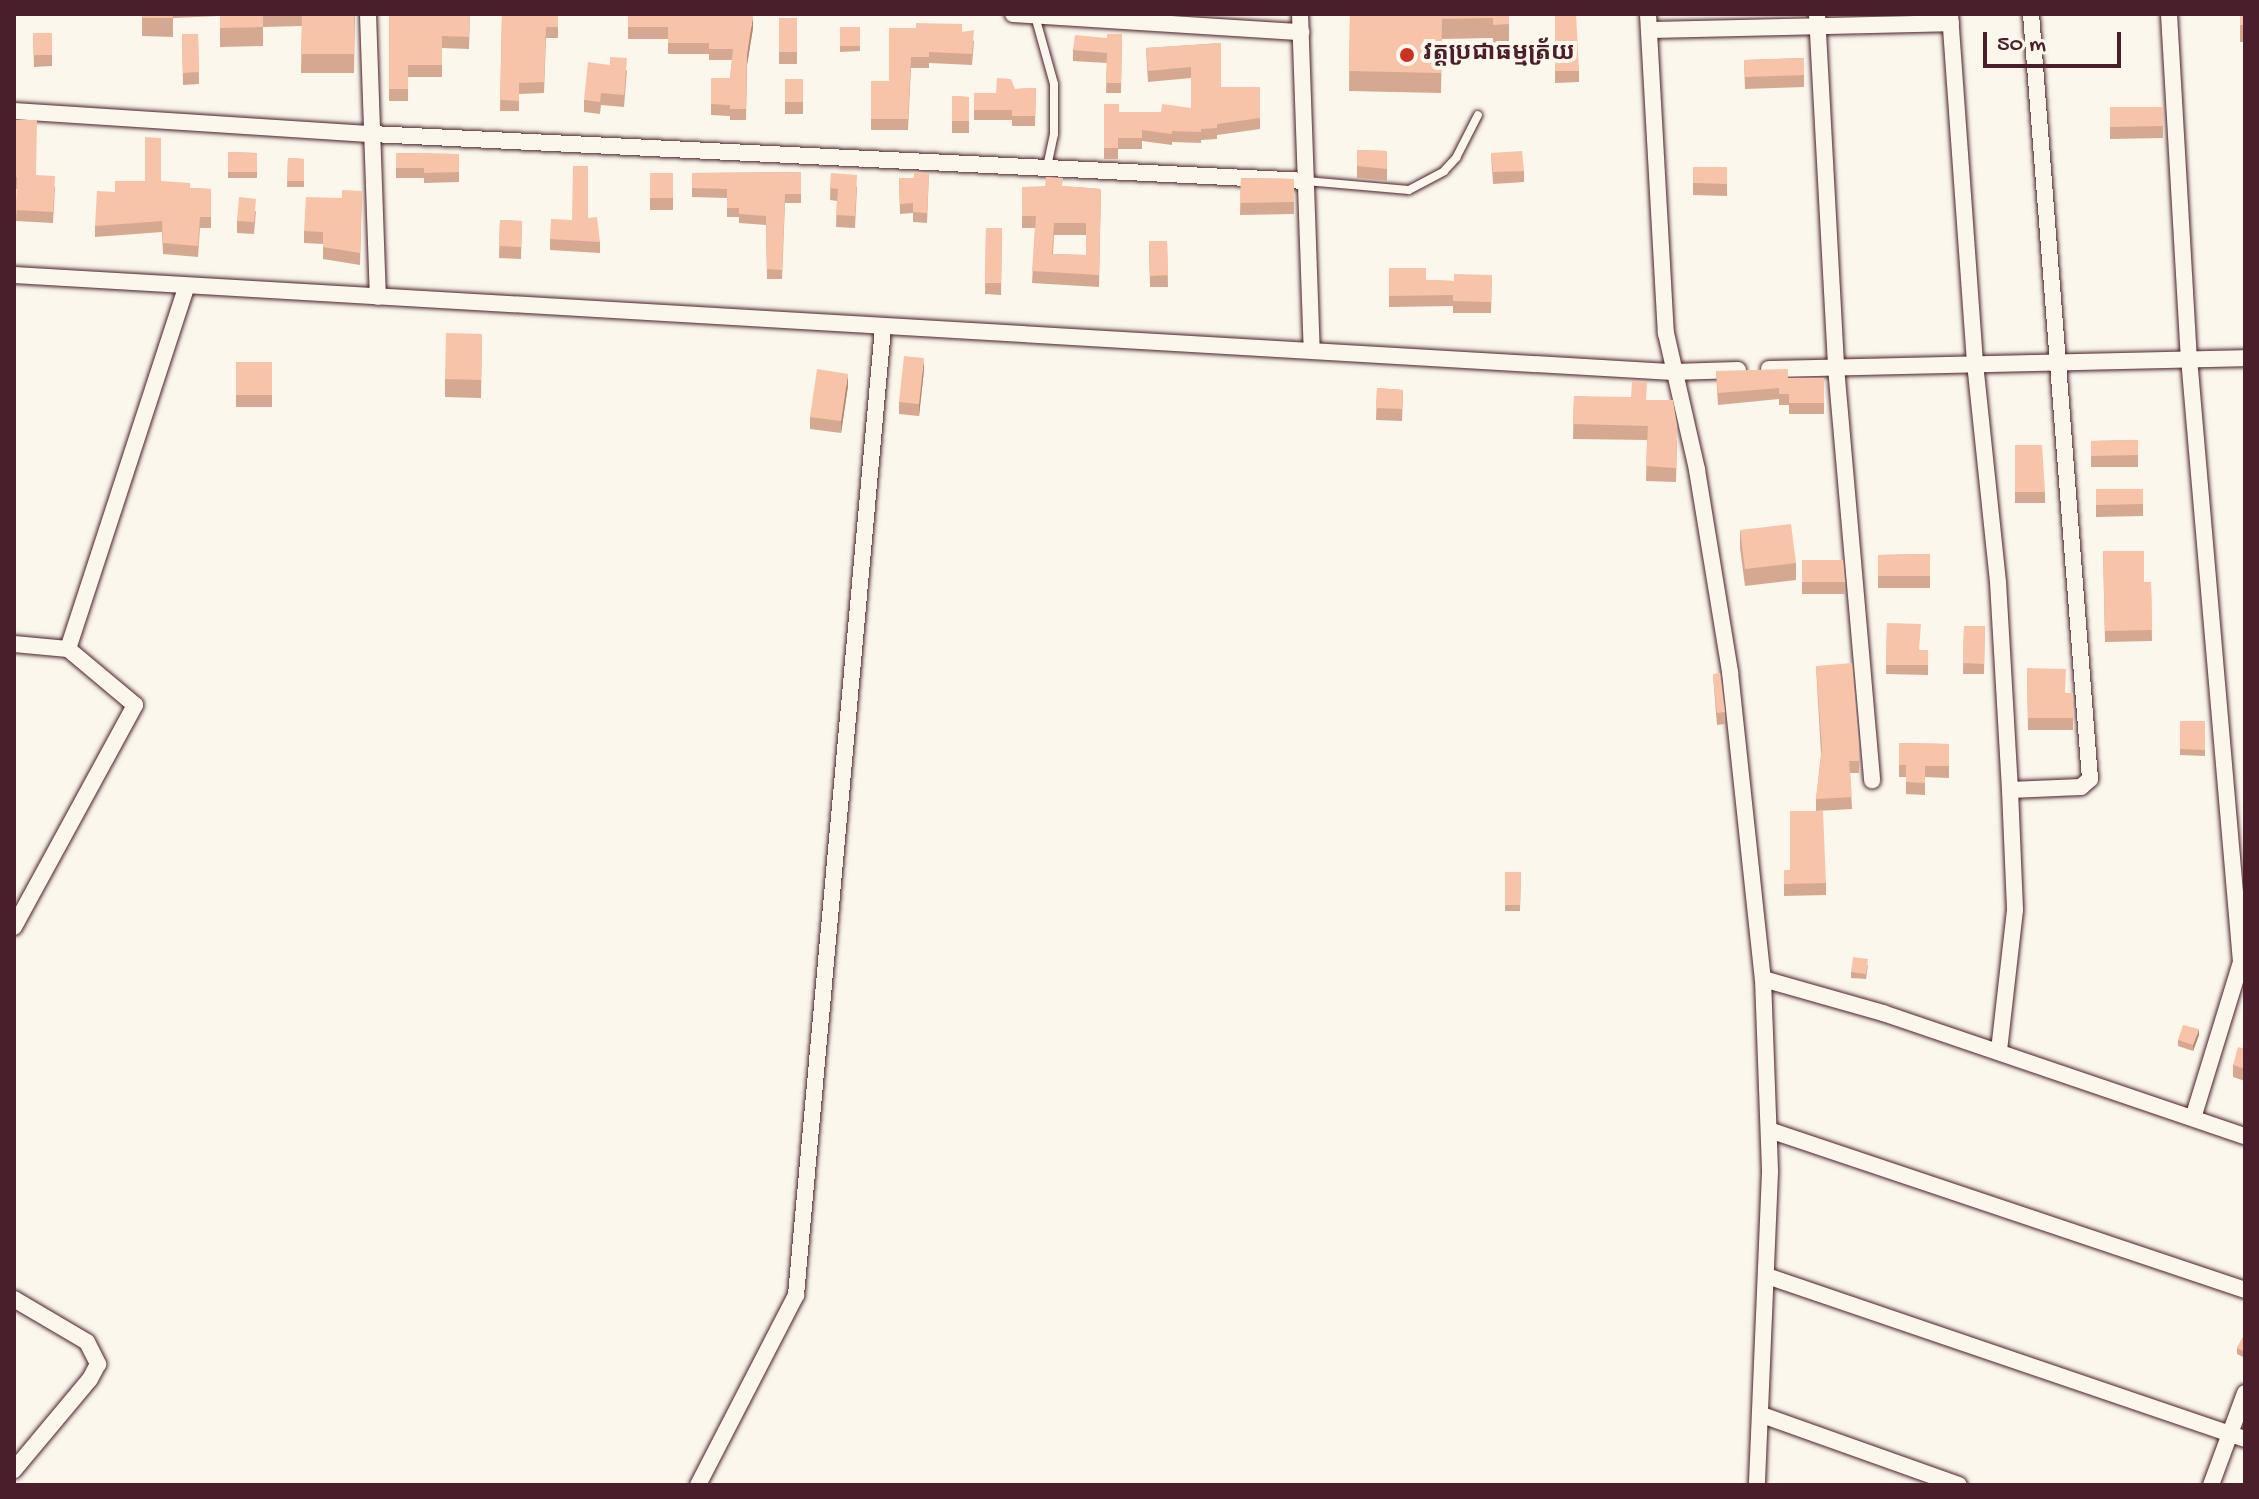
<!DOCTYPE html>
<meta charset="utf-8">
<style>
body{margin:0}
#map{position:relative;width:2259px;height:1499px;overflow:hidden;background:#fbf7ec;font-family:"Gochi Hand","Noto Sans Khmer",sans-serif}
div>[style]{position:absolute}
[style*='--x']{left:calc(var(--x)*1px);top:calc(var(--y)*1px);width:calc(var(--w)*1px);rotate:calc(var(--a)*1deg)}
.roads{filter:drop-shadow(0 0 2px #4a1f2b) drop-shadow(0 0 2px #4a1f2b)}
.service>*{height:8px;margin:-4px;padding:0 4px;transform-origin:4px;border-radius:4px;background:#fbf7ec}
.minor>*{height:16px;margin:-8px;padding:0 8px;transform-origin:8px;border-radius:8px;background:#fbf7ec}
.wall>*{inset:0;background:#d5a991}
.shaded-wall>*{inset:0;background:#ae8976}
.building>*{inset:0;background:#f8c4a9}
.dots>*{width:22px;height:22px;translate:-50% -50%;box-sizing:border-box;border:4px solid #fbf7ec;border-radius:50%}
span{translate:-50% -50%;white-space:nowrap;text-align:center;line-height:1.15;-webkit-text-stroke:8px #fbf7ec;paint-order:stroke}
.poi-label{font-size:24px;color:#4a1f2b;font-weight:700}
.left{translate:0 -50%;text-align:left}
.frame{position:absolute;inset:0;border:16px solid #4a1f2b;pointer-events:none}
.scale{position:absolute;left:1983px;top:32px;width:138px;height:36px;box-sizing:border-box;border:4px solid #4a1f2b;border-top:0;padding-left:10px;font-size:24px;line-height:28px;white-space:nowrap;color:#4a1f2b;-webkit-text-stroke:6px #fbf7ec;paint-order:stroke}
</style>
<div id="map">
<div class="roads">
<div class="service">
<i style="--x:1035;--y:16;--w:71;--a:74.4"></i>
<i style="--x:1054;--y:84;--w:50;--a:90"></i>
<i style="--x:1054;--y:134;--w:34;--a:102"></i>
<i style="--x:1306;--y:181;--w:103;--a:5"></i>
<i style="--x:1409;--y:190;--w:40;--a:-28"></i>
<i style="--x:1444;--y:171;--w:18;--a:-47"></i>
<i style="--x:1456;--y:158;--w:48;--a:-62.9"></i>
</div>
<div class="minor">
<i style="--x:368;--y:14;--w:283;--a:88"></i>
<i style="--x:1013;--y:14;--w:289;--a:3.6"></i>
<i style="--x:1300;--y:14;--w:336;--a:88"></i>
<i style="--x:1648;--y:14;--w:320;--a:86.8"></i>
<i style="--x:1666;--y:333;--w:140;--a:77.2"></i>
<i style="--x:1697;--y:470;--w:205;--a:80.7"></i>
<i style="--x:1730;--y:672;--w:309;--a:83.9"></i>
<i style="--x:1763;--y:979;--w:193;--a:87.9"></i>
<i style="--x:1770;--y:1172;--w:313;--a:92.4"></i>
<i style="--x:1817;--y:14;--w:354;--a:86.9"></i>
<i style="--x:1836;--y:367;--w:415;--a:85"></i>
<i style="--x:1950;--y:14;--w:350;--a:85.9"></i>
<i style="--x:1975;--y:363;--w:220;--a:84"></i>
<i style="--x:1998;--y:582;--w:208;--a:86.7"></i>
<i style="--x:2010;--y:790;--w:120;--a:87.6"></i>
<i style="--x:2015;--y:910;--w:142;--a:96.5"></i>
<i style="--x:2169;--y:14;--w:345;--a:86.7"></i>
<i style="--x:2189;--y:358;--w:606;--a:85.08"></i>
<i style="--x:2241;--y:962;--w:163;--a:107.1"></i>
<i style="--x:1649;--y:30;--w:302;--a:-1.3"></i>
<i style="--x:14;--y:111;--w:359;--a:3.7"></i>
<i style="--x:372;--y:134;--w:935;--a:2.88"></i>
<i style="--x:14;--y:275;--w:1662;--a:3.35"></i>
<i style="--x:1673;--y:372;--w:65;--a:-1.8"></i>
<i style="--x:1769;--y:369;--w:476;--a:-1.3"></i>
<i style="--x:14;--y:644;--w:54;--a:5.3"></i>
<i style="--x:2010;--y:790;--w:71;--a:-2.4"></i>
<i style="--x:2081;--y:787;--w:12;--a:-42"></i>
<i style="--x:2090;--y:779;--w:767;--a:-94.41"></i>
<i style="--x:14;--y:927;--w:253;--a:-61.4"></i>
<i style="--x:135;--y:705;--w:87;--a:-140.1"></i>
<i style="--x:68;--y:649;--w:381;--a:-71.9"></i>
<i style="--x:1763;--y:979;--w:125;--a:15.8"></i>
<i style="--x:1883;--y:1013;--w:382;--a:18.8"></i>
<i style="--x:1769;--y:1130;--w:502;--a:18.58"></i>
<i style="--x:1767;--y:1276;--w:505;--a:18.83"></i>
<i style="--x:14;--y:1299;--w:85;--a:30.5"></i>
<i style="--x:87;--y:1342;--w:25;--a:63"></i>
<i style="--x:98;--y:1364;--w:17;--a:118"></i>
<i style="--x:90;--y:1379;--w:119;--a:129.9"></i>
<i style="--x:1762;--y:1415;--w:209;--a:19.6"></i>
<i style="--x:698;--y:1485;--w:214;--a:-62.7"></i>
<i style="--x:796;--y:1295;--w:971;--a:-84.86"></i>
<i style="--x:2211;--y:1485;--w:98;--a:-69.7"></i>
</div>
</div>
<div class="wall">
<i style="clip-path:polygon(142px 14px,355px 14px,354px 73px,301px 73px,302px 26px,263px 27px,263px 46px,220px 47px,220px 16px,173px 18px,173px 37px,142px 36px)"></i>
<i style="clip-path:polygon(389px 14px,470px 14px,469px 49px,442px 48px,442px 77px,408px 77px,408px 101px,389px 101px)"></i>
<i style="clip-path:polygon(502px 14px,558px 14px,558px 38px,546px 38px,544px 93px,519px 94px,519px 111px,500px 111px)"></i>
<i style="clip-path:polygon(628px 14px,682px 16px,753px 28px,747px 65px,746px 120px,730px 120px,730px 116px,711px 115px,711px 78px,730px 78px,732px 60px,709px 60px,709px 54px,668px 54px,668px 39px,628px 39px)"></i>
<i style="clip-path:polygon(1350px 14px,1509px 14px,1509px 45px,1493px 45px,1493px 38px,1442px 39px,1441px 93px,1349px 91px)"></i>
<i style="clip-path:polygon(1555px 14px,1579px 71px,1579px 82px,1555px 83px)"></i>
<i style="clip-path:polygon(2240px 14px,2245px 14px,2245px 42px,2240px 42px)"></i>
<i style="clip-path:polygon(779px 18px,797px 18px,797px 64px,779px 64px)"></i>
<i style="clip-path:polygon(840px 27px,860px 27px,860px 51px,840px 52px)"></i>
<i style="clip-path:polygon(916px 28px,962px 32px,974px 41px,972px 65px,929px 63px,929px 68px,911px 68px,908px 130px,871px 130px,871px 81px,889px 81px)"></i>
<i style="clip-path:polygon(33px 33px,52px 33px,52px 66px,34px 67px)"></i>
<i style="clip-path:polygon(182px 34px,198px 34px,199px 84px,183px 85px)"></i>
<i style="clip-path:polygon(1122px 34px,1121px 93px,1106px 93px,1107px 63px,1073px 61px,1073px 50px)"></i>
<i style="clip-path:polygon(1221px 43px,1221px 87px,1260px 87px,1260px 129px,1217px 135px,1217px 139px,1201px 140px,1201px 143px,1172px 142px,1172px 145px,1142px 141px,1142px 149px,1118px 149px,1118px 159px,1104px 159px,1104px 104px,1119px 112px,1161px 112px,1191px 108px,1191px 78px,1148px 82px,1146px 48px)"></i>
<i style="clip-path:polygon(1804px 58px,1804px 87px,1745px 89px,1744px 60px)"></i>
<i style="clip-path:polygon(627px 70px,624px 107px,601px 105px,600px 114px,584px 112px,584px 100px)"></i>
<i style="clip-path:polygon(785px 79px,803px 79px,803px 114px,785px 114px)"></i>
<i style="clip-path:polygon(1036px 88px,1035px 126px,1012px 126px,1012px 120px,974px 120px,974px 93px,996px 93px,1015px 89px)"></i>
<i style="clip-path:polygon(952px 96px,969px 97px,969px 133px,952px 133px)"></i>
<i style="clip-path:polygon(2110px 107px,2163px 107px,2163px 138px,2110px 139px)"></i>
<i style="clip-path:polygon(14px 120px,36px 175px,55px 187px,53px 223px,16px 221px,17px 189px,14px 189px)"></i>
<i style="clip-path:polygon(1357px 150px,1387px 151px,1387px 181px,1357px 178px)"></i>
<i style="clip-path:polygon(228px 152px,257px 153px,257px 178px,228px 178px)"></i>
<i style="clip-path:polygon(396px 153px,459px 154px,459px 182px,424px 183px,424px 178px,396px 178px)"></i>
<i style="clip-path:polygon(1491px 153px,1524px 171px,1524px 182px,1493px 184px)"></i>
<i style="clip-path:polygon(288px 158px,304px 159px,304px 187px,287px 187px)"></i>
<i style="clip-path:polygon(1693px 167px,1727px 167px,1727px 196px,1693px 195px)"></i>
<i style="clip-path:polygon(801px 172px,801px 203px,785px 203px,782px 279px,767px 279px,766px 225px,739px 223px,739px 217px,727px 217px,727px 198px,692px 197px,692px 173px)"></i>
<i style="clip-path:polygon(650px 173px,673px 173px,673px 210px,650px 210px)"></i>
<i style="clip-path:polygon(831px 173px,857px 187px,855px 228px,836px 227px,837px 201px,830px 200px)"></i>
<i style="clip-path:polygon(929px 173px,927px 223px,913px 222px,913px 213px,900px 214px,899px 178px,914px 178px)"></i>
<i style="clip-path:polygon(1241px 178px,1294px 179px,1294px 214px,1240px 215px)"></i>
<i style="clip-path:polygon(161px 181px,190px 188px,211px 189px,211px 228px,200px 228px,198px 257px,163px 254px,162px 232px,95px 237px,95px 226px,115px 192px)"></i>
<i style="clip-path:polygon(evenodd,1062px 186px,1101px 189px,1099px 287px,1032px 283px,1035px 228px,1022px 228px,1022px 187px,1062px 186px,1054px 235px,1086px 235px,1086px 255px,1053px 254px,1054px 235px)"></i>
<i style="clip-path:polygon(362px 191px,360px 265px,323px 259px,323px 244px,304px 243px,304px 231px,342px 198px)"></i>
<i style="clip-path:polygon(256px 211px,254px 234px,237px 233px,237px 221px)"></i>
<i style="clip-path:polygon(588px 218px,600px 242px,600px 253px,550px 250px,550px 239px,572px 220px)"></i>
<i style="clip-path:polygon(500px 220px,522px 221px,521px 259px,499px 258px)"></i>
<i style="clip-path:polygon(986px 228px,1002px 228px,1001px 295px,985px 294px)"></i>
<i style="clip-path:polygon(1149px 241px,1167px 241px,1168px 287px,1150px 287px)"></i>
<i style="clip-path:polygon(1389px 268px,1426px 280px,1454px 281px,1492px 275px,1491px 313px,1453px 313px,1453px 306px,1389px 307px)"></i>
<i style="clip-path:polygon(482px 334px,481px 398px,445px 397px,445px 379px)"></i>
<i style="clip-path:polygon(236px 362px,272px 362px,272px 407px,236px 407px)"></i>
<i style="clip-path:polygon(924px 370px,919px 416px,899px 414px,899px 402px)"></i>
<i style="clip-path:polygon(1716px 371px,1788px 378px,1824px 378px,1824px 414px,1789px 414px,1789px 405px,1779px 405px,1779px 399px,1718px 405px)"></i>
<i style="clip-path:polygon(848px 386px,841px 433px,810px 429px,810px 417px)"></i>
<i style="clip-path:polygon(1377px 388px,1403px 390px,1402px 421px,1376px 420px)"></i>
<i style="clip-path:polygon(1574px 396px,1646px 400px,1677px 441px,1676px 482px,1646px 481px,1647px 440px,1573px 439px)"></i>
<i style="clip-path:polygon(2138px 440px,2138px 467px,2091px 467px,2091px 441px)"></i>
<i style="clip-path:polygon(2015px 445px,2045px 492px,2045px 503px,2015px 503px)"></i>
<i style="clip-path:polygon(2096px 489px,2143px 489px,2143px 516px,2096px 517px)"></i>
<i style="clip-path:polygon(1740px 530px,1796px 563px,1796px 580px,1745px 586px,1740px 548px)"></i>
<i style="clip-path:polygon(2103px 551px,2144px 582px,2151px 582px,2152px 641px,2105px 642px)"></i>
<i style="clip-path:polygon(1930px 554px,1930px 588px,1878px 588px,1878px 555px)"></i>
<i style="clip-path:polygon(1802px 560px,1845px 582px,1845px 594px,1802px 594px)"></i>
<i style="clip-path:polygon(1887px 623px,1920px 650px,1928px 650px,1928px 675px,1886px 674px)"></i>
<i style="clip-path:polygon(1964px 626px,1985px 626px,1984px 674px,1963px 674px)"></i>
<i style="clip-path:polygon(1816px 666px,1859px 746px,1859px 773px,1850px 773px,1852px 809px,1816px 811px,1816px 799px,1821px 754px)"></i>
<i style="clip-path:polygon(2027px 668px,2066px 693px,2073px 693px,2073px 730px,2028px 730px)"></i>
<i style="clip-path:polygon(1713px 674px,1725px 712px,1725px 724px,1717px 725px)"></i>
<i style="clip-path:polygon(2180px 721px,2205px 721px,2205px 756px,2180px 755px)"></i>
<i style="clip-path:polygon(1899px 743px,1949px 744px,1949px 778px,1925px 777px,1925px 795px,1906px 794px,1906px 777px,1899px 777px)"></i>
<i style="clip-path:polygon(1784px 870px,1826px 883px,1826px 895px,1784px 896px)"></i>
<i style="clip-path:polygon(1505px 872px,1521px 872px,1520px 911px,1505px 911px)"></i>
<i style="clip-path:polygon(1868px 965px,1866px 979px,1851px 978px,1851px 972px)"></i>
<i style="clip-path:polygon(2199px 1035px,2193px 1051px,2178px 1046px,2178px 1040px)"></i>
<i style="clip-path:polygon(2245px 1049px,2245px 1081px,2233px 1077px,2233px 1065px)"></i>
<i style="clip-path:polygon(2245px 1333px,2245px 1358px,2237px 1354px,2237px 1348px)"></i>
</div>
<div class="shaded-wall">
<i style="clip-path:polygon(753px 16px,753px 28px,747px 65px,746px 120px,747px 54px)"></i>
<i style="clip-path:polygon(924px 358px,924px 370px,919px 416px,919px 404px)"></i>
<i style="clip-path:polygon(848px 374px,848px 386px,841px 433px,841px 421px)"></i>
<i style="clip-path:polygon(2199px 1029px,2199px 1035px,2193px 1051px,2193px 1045px)"></i>
</div>
<div class="building">
<i style="clip-path:polygon(142px 14px,173px 14px,173px 18px,142px 18px)"></i>
<i style="clip-path:polygon(220px 14px,263px 14px,263px 27px,220px 28px)"></i>
<i style="clip-path:polygon(302px 14px,354px 14px,354px 54px,301px 54px)"></i>
<i style="clip-path:polygon(389px 14px,470px 14px,469px 37px,442px 36px,442px 65px,408px 65px,408px 89px,389px 89px)"></i>
<i style="clip-path:polygon(502px 14px,558px 14px,558px 27px,546px 27px,544px 82px,519px 83px,519px 101px,500px 100px)"></i>
<i style="clip-path:polygon(628px 14px,682px 14px,682px 16px,753px 16px,747px 54px,746px 109px,730px 109px,730px 105px,711px 104px,711px 78px,730px 78px,733px 49px,709px 49px,709px 43px,668px 43px,668px 27px,628px 27px)"></i>
<i style="clip-path:polygon(1350px 14px,1509px 14px,1509px 24px,1493px 25px,1493px 18px,1442px 19px,1441px 73px,1349px 71px)"></i>
<i style="clip-path:polygon(1555px 14px,1576px 14px,1579px 71px,1555px 71px)"></i>
<i style="clip-path:polygon(2240px 14px,2245px 14px,2245px 25px,2240px 25px)"></i>
<i style="clip-path:polygon(779px 18px,797px 18px,797px 52px,779px 52px)"></i>
<i style="clip-path:polygon(916px 23px,962px 24px,962px 32px,974px 30px,972px 54px,929px 52px,929px 57px,911px 57px,908px 119px,871px 119px,871px 81px,889px 81px,889px 28px,916px 28px)"></i>
<i style="clip-path:polygon(840px 27px,860px 27px,860px 46px,840px 46px)"></i>
<i style="clip-path:polygon(33px 33px,52px 33px,52px 55px,34px 55px)"></i>
<i style="clip-path:polygon(182px 34px,198px 34px,199px 72px,183px 73px)"></i>
<i style="clip-path:polygon(1107px 34px,1122px 34px,1121px 83px,1106px 83px,1107px 53px,1073px 50px,1075px 35px,1107px 38px)"></i>
<i style="clip-path:polygon(1221px 43px,1221px 87px,1260px 87px,1260px 118px,1217px 124px,1217px 128px,1201px 129px,1201px 132px,1172px 131px,1172px 134px,1142px 130px,1142px 138px,1118px 138px,1118px 148px,1104px 148px,1104px 104px,1119px 104px,1119px 112px,1161px 112px,1162px 104px,1191px 108px,1191px 67px,1148px 71px,1146px 48px)"></i>
<i style="clip-path:polygon(610px 57px,627px 58px,624px 95px,601px 93px,600px 102px,584px 100px,588px 62px,610px 65px)"></i>
<i style="clip-path:polygon(1804px 58px,1804px 75px,1745px 77px,1744px 60px)"></i>
<i style="clip-path:polygon(997px 78px,1011px 79px,1015px 89px,1036px 88px,1035px 116px,1012px 116px,1012px 110px,974px 110px,974px 93px,996px 93px)"></i>
<i style="clip-path:polygon(785px 79px,803px 79px,803px 102px,785px 102px)"></i>
<i style="clip-path:polygon(952px 96px,969px 97px,969px 121px,952px 121px)"></i>
<i style="clip-path:polygon(2110px 107px,2163px 107px,2163px 126px,2110px 127px)"></i>
<i style="clip-path:polygon(14px 120px,37px 120px,36px 175px,55px 176px,53px 212px,16px 210px,17px 177px,14px 177px)"></i>
<i style="clip-path:polygon(145px 137px,161px 138px,161px 181px,190px 183px,190px 188px,211px 189px,211px 217px,200px 217px,198px 246px,163px 243px,162px 221px,95px 226px,97px 191px,115px 192px,115px 181px,145px 181px)"></i>
<i style="clip-path:polygon(1357px 150px,1387px 151px,1387px 169px,1357px 166px)"></i>
<i style="clip-path:polygon(1522px 151px,1524px 171px,1493px 172px,1491px 153px)"></i>
<i style="clip-path:polygon(228px 152px,257px 153px,257px 172px,228px 172px)"></i>
<i style="clip-path:polygon(396px 153px,459px 154px,459px 172px,424px 173px,424px 168px,396px 168px)"></i>
<i style="clip-path:polygon(288px 158px,304px 159px,304px 181px,287px 181px)"></i>
<i style="clip-path:polygon(573px 166px,588px 166px,588px 218px,597px 217px,600px 242px,550px 239px,551px 219px,572px 220px)"></i>
<i style="clip-path:polygon(1693px 167px,1727px 167px,1727px 184px,1693px 183px)"></i>
<i style="clip-path:polygon(801px 172px,801px 194px,785px 194px,782px 270px,767px 269px,766px 216px,739px 214px,739px 208px,727px 208px,727px 189px,692px 188px,692px 173px)"></i>
<i style="clip-path:polygon(914px 172px,929px 173px,927px 213px,913px 212px,913px 203px,900px 204px,899px 178px,914px 178px)"></i>
<i style="clip-path:polygon(650px 173px,673px 173px,673px 198px,650px 198px)"></i>
<i style="clip-path:polygon(831px 173px,857px 175px,855px 216px,836px 215px,838px 189px,830px 188px)"></i>
<i style="clip-path:polygon(evenodd,1046px 177px,1063px 178px,1062px 186px,1101px 189px,1099px 275px,1032px 271px,1036px 216px,1022px 216px,1022px 187px,1045px 187px,1046px 177px,1054px 223px,1086px 223px,1086px 255px,1052px 254px,1054px 223px)"></i>
<i style="clip-path:polygon(1241px 178px,1294px 179px,1294px 202px,1240px 203px)"></i>
<i style="clip-path:polygon(342px 190px,362px 191px,360px 253px,323px 247px,323px 232px,304px 231px,306px 197px,342px 198px)"></i>
<i style="clip-path:polygon(239px 197px,256px 199px,254px 222px,237px 221px)"></i>
<i style="clip-path:polygon(500px 220px,522px 221px,521px 247px,499px 246px)"></i>
<i style="clip-path:polygon(986px 228px,1002px 228px,1001px 283px,985px 283px)"></i>
<i style="clip-path:polygon(1149px 241px,1167px 241px,1168px 275px,1150px 276px)"></i>
<i style="clip-path:polygon(1389px 268px,1426px 268px,1426px 280px,1454px 281px,1454px 274px,1492px 275px,1491px 302px,1453px 301px,1453px 295px,1389px 296px)"></i>
<i style="clip-path:polygon(446px 333px,482px 334px,481px 380px,445px 379px)"></i>
<i style="clip-path:polygon(904px 356px,924px 358px,919px 404px,899px 402px)"></i>
<i style="clip-path:polygon(236px 362px,272px 362px,272px 395px,236px 395px)"></i>
<i style="clip-path:polygon(817px 369px,848px 374px,841px 421px,810px 417px)"></i>
<i style="clip-path:polygon(1788px 369px,1788px 378px,1824px 378px,1824px 403px,1789px 403px,1789px 394px,1779px 394px,1779px 388px,1718px 393px,1716px 371px)"></i>
<i style="clip-path:polygon(1632px 381px,1647px 382px,1646px 400px,1673px 400px,1677px 426px,1676px 468px,1646px 466px,1648px 426px,1573px 424px,1574px 396px,1631px 397px)"></i>
<i style="clip-path:polygon(1377px 388px,1403px 390px,1402px 409px,1376px 408px)"></i>
<i style="clip-path:polygon(2138px 440px,2138px 455px,2091px 456px,2091px 441px)"></i>
<i style="clip-path:polygon(2015px 445px,2042px 445px,2045px 492px,2015px 492px)"></i>
<i style="clip-path:polygon(2096px 489px,2143px 489px,2143px 504px,2096px 505px)"></i>
<i style="clip-path:polygon(1791px 524px,1796px 563px,1745px 569px,1740px 530px)"></i>
<i style="clip-path:polygon(2103px 551px,2144px 551px,2144px 582px,2151px 582px,2152px 630px,2105px 631px)"></i>
<i style="clip-path:polygon(1930px 554px,1930px 576px,1878px 576px,1878px 555px)"></i>
<i style="clip-path:polygon(1802px 560px,1843px 560px,1845px 582px,1802px 582px)"></i>
<i style="clip-path:polygon(1887px 623px,1921px 624px,1919px 650px,1928px 650px,1928px 665px,1886px 665px)"></i>
<i style="clip-path:polygon(1964px 626px,1985px 626px,1984px 664px,1963px 663px)"></i>
<i style="clip-path:polygon(1852px 663px,1859px 746px,1859px 761px,1849px 761px,1852px 797px,1816px 799px,1822px 749px,1816px 666px)"></i>
<i style="clip-path:polygon(2027px 668px,2066px 669px,2065px 693px,2073px 693px,2073px 718px,2028px 718px)"></i>
<i style="clip-path:polygon(1720px 673px,1725px 712px,1717px 713px,1713px 674px)"></i>
<i style="clip-path:polygon(2180px 721px,2205px 721px,2205px 750px,2180px 749px)"></i>
<i style="clip-path:polygon(1899px 743px,1949px 744px,1949px 766px,1925px 766px,1925px 783px,1906px 782px,1906px 765px,1899px 765px)"></i>
<i style="clip-path:polygon(1790px 811px,1823px 811px,1826px 883px,1784px 884px,1784px 870px,1790px 870px)"></i>
<i style="clip-path:polygon(1505px 872px,1521px 872px,1520px 905px,1505px 905px)"></i>
<i style="clip-path:polygon(1853px 957px,1868px 959px,1866px 974px,1851px 972px)"></i>
<i style="clip-path:polygon(2183px 1025px,2199px 1029px,2193px 1045px,2178px 1040px)"></i>
<i style="clip-path:polygon(2238px 1047px,2245px 1049px,2245px 1069px,2233px 1065px)"></i>
<i style="clip-path:polygon(2245px 1333px,2245px 1352px,2237px 1348px)"></i>
</div>
<div class="dots">
<i style="left:1407px;top:55px;background:#c8321e"></i>
</div>
<div class="poi-label">
<span class="left" style="left:1423px;top:55px">វត្តប្រជាធម្មត្រ័យ</span>
</div>
<div class="frame"></div>
<div class="scale">50 m</div>
</div>
